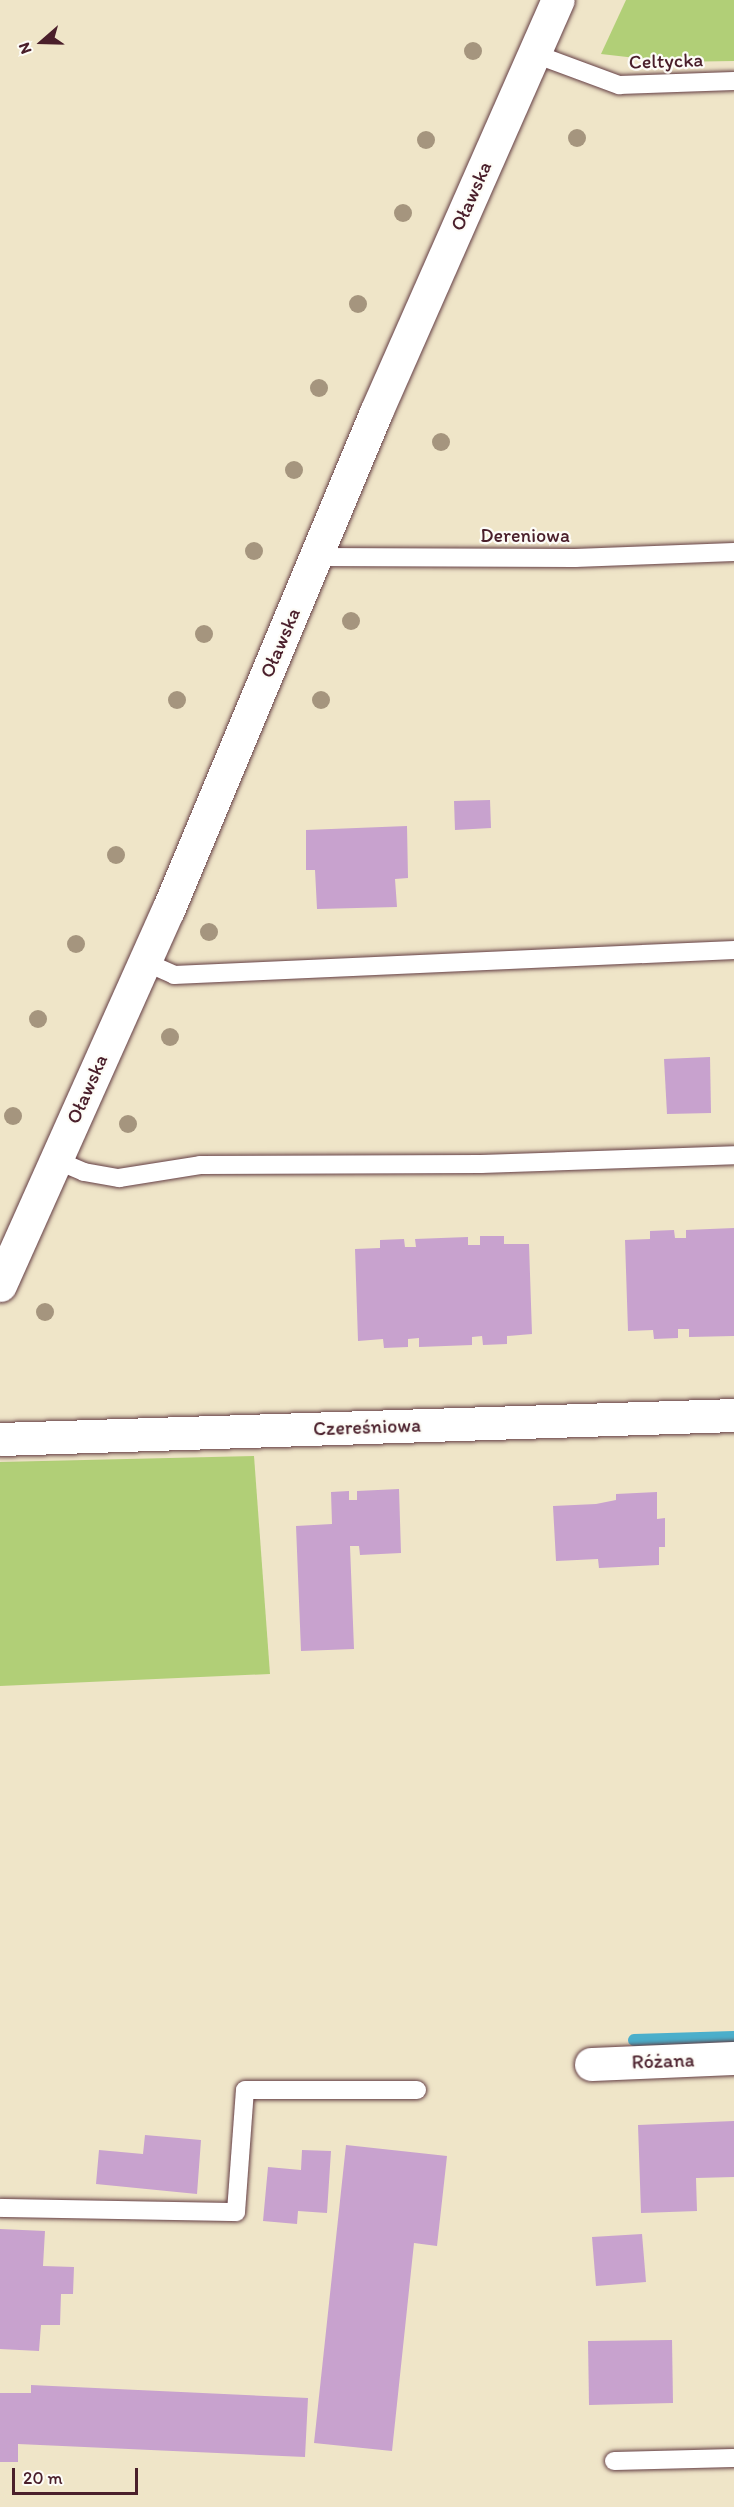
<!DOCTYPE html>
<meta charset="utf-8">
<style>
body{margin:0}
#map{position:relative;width:734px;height:2507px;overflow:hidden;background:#efe5c8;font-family:Itim,sans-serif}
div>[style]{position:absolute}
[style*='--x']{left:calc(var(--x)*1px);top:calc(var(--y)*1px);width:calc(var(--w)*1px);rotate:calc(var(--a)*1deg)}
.green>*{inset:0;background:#b1cf77}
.stream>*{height:12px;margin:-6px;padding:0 6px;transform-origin:6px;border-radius:6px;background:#4bafcb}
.building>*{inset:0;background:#c8a2ce}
.roads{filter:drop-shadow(0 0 2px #633d43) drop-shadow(0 0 2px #633d43)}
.lane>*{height:18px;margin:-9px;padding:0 9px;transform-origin:9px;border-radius:9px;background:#fff}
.street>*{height:33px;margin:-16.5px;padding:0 16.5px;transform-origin:16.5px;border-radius:16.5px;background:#fff}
.secondary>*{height:33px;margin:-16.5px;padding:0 16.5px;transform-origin:16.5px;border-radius:16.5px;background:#fff}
.trees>*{width:18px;height:18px;margin:-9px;border-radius:50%;background:#a5957e}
span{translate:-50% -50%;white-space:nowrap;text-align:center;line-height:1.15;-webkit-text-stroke:4.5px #fdfcf7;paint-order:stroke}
.street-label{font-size:20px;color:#4a1f2b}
.north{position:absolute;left:12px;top:12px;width:60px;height:60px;-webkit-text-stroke:4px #fdfcf7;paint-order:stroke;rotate:250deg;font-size:16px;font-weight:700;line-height:24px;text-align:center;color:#4a1f2b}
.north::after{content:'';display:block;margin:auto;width:21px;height:27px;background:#4a1f2b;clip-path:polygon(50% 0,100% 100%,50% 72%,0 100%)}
.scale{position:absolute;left:12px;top:2468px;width:126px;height:27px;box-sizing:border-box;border:3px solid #4a1f2b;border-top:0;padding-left:8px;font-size:18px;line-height:21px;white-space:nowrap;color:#4a1f2b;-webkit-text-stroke:4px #fdfcf7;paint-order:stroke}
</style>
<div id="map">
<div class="green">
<i style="clip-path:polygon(626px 0,734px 0,734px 61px,671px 62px,601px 54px)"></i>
<i style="clip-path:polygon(254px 1456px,270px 1674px,0 1686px,0 1462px)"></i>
</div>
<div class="stream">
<i style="--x:634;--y:2040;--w:100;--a:-1.7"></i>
</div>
<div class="building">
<i style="clip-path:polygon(490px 800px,491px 828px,455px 830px,454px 801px)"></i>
<i style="clip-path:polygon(407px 826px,408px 878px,395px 879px,397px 907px,317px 909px,315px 870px,306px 870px,306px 830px)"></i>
<i style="clip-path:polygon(710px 1057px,711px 1113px,667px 1114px,664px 1059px)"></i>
<i style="clip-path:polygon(734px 1228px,734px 1336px,689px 1337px,689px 1329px,678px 1329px,678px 1338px,654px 1339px,653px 1330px,628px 1331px,625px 1240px,650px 1239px,650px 1231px,674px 1230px,675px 1238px,686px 1238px,686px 1230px)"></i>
<i style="clip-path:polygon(480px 1236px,504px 1236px,504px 1244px,529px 1244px,532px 1334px,507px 1336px,507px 1344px,483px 1345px,482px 1336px,472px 1337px,472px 1345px,419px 1347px,419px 1338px,408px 1339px,408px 1347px,384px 1348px,383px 1339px,358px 1341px,355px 1249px,380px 1248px,380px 1240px,404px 1239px,405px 1247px,416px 1247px,415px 1239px,441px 1238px,468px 1237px,468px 1245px,480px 1245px)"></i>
<i style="clip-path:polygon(399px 1489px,401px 1553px,360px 1555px,359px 1546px,350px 1546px,354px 1649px,301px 1651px,296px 1526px,332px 1524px,331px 1492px,349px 1491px,349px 1500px,357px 1500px,357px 1491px)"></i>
<i style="clip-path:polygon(657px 1492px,657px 1519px,665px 1518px,665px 1547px,659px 1547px,659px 1565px,599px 1568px,598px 1559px,556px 1561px,553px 1506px,596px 1504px,616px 1500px,616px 1494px)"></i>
<i style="clip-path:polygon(734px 2121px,734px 2177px,696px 2178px,697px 2211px,641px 2213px,638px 2125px)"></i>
<i style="clip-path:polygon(145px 2135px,201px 2140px,197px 2194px,96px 2184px,99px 2150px,143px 2154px)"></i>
<i style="clip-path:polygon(346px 2145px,447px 2156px,437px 2246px,414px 2243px,392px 2451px,314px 2443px)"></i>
<i style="clip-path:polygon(302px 2150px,331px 2151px,327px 2213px,298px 2211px,297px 2224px,263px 2221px,268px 2167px,301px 2170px)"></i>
<i style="clip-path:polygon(0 2229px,45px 2231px,43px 2266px,74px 2267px,73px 2294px,61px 2294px,60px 2325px,41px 2325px,39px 2351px,0 2349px)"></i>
<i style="clip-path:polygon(642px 2234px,646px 2282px,596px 2286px,592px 2237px)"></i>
<i style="clip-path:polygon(672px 2340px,673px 2403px,589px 2405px,588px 2341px)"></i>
<i style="clip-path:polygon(31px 2385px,308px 2398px,305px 2457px,18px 2444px,18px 2462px,0 2462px,0 2393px,31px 2393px)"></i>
</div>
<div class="roads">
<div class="lane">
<i style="--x:535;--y:54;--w:90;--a:20.3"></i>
<i style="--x:619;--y:85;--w:115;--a:-2"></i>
<i style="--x:316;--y:557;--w:259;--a:0.2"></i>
<i style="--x:575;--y:558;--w:159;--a:-2.2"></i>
<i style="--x:143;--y:961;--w:34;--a:24"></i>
<i style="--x:174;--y:975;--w:561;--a:-2.56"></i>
<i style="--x:56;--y:1160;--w:30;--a:23"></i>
<i style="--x:84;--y:1172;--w:36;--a:10"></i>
<i style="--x:119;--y:1178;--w:82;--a:-9.1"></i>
<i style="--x:200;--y:1165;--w:281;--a:-0.2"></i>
<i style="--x:481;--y:1164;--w:253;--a:-2"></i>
<i style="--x:0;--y:2208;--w:236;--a:1"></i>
<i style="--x:236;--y:2212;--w:122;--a:-85.8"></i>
<i style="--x:245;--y:2090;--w:172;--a:0"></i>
<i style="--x:614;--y:2461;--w:120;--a:-1.4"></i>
</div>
<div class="street">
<i style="--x:0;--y:1439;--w:734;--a:-1.87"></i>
<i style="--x:591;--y:2064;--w:143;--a:-2.4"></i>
</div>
<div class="secondary">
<i style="--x:0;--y:1285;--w:411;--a:-65.9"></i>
<i style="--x:168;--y:910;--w:540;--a:-67.33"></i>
<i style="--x:376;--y:412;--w:450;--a:-66.2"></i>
</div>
</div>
<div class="trees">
<i style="left:473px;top:51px"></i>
<i style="left:577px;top:138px"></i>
<i style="left:426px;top:140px"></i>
<i style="left:403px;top:213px"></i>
<i style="left:358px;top:304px"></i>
<i style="left:319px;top:388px"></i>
<i style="left:441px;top:442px"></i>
<i style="left:294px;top:470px"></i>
<i style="left:254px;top:551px"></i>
<i style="left:351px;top:621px"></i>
<i style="left:204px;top:634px"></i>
<i style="left:177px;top:700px"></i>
<i style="left:321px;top:700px"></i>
<i style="left:116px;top:855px"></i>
<i style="left:209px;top:932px"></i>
<i style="left:76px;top:944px"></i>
<i style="left:38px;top:1019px"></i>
<i style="left:170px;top:1037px"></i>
<i style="left:13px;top:1116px"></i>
<i style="left:128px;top:1124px"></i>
<i style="left:45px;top:1312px"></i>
</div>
<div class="street-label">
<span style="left:666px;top:61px;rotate:-2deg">Celtycka</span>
<span style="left:471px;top:196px;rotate:-66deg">Oławska</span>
<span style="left:525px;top:535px">Dereniowa</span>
<span style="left:280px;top:643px;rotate:-67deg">Oławska</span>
<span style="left:87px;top:1089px;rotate:-66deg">Oławska</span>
<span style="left:367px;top:1427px;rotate:-2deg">Czereśniowa</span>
<span style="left:663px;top:2061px;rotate:-2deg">Różana</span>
</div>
<div class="north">N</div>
<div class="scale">20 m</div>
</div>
